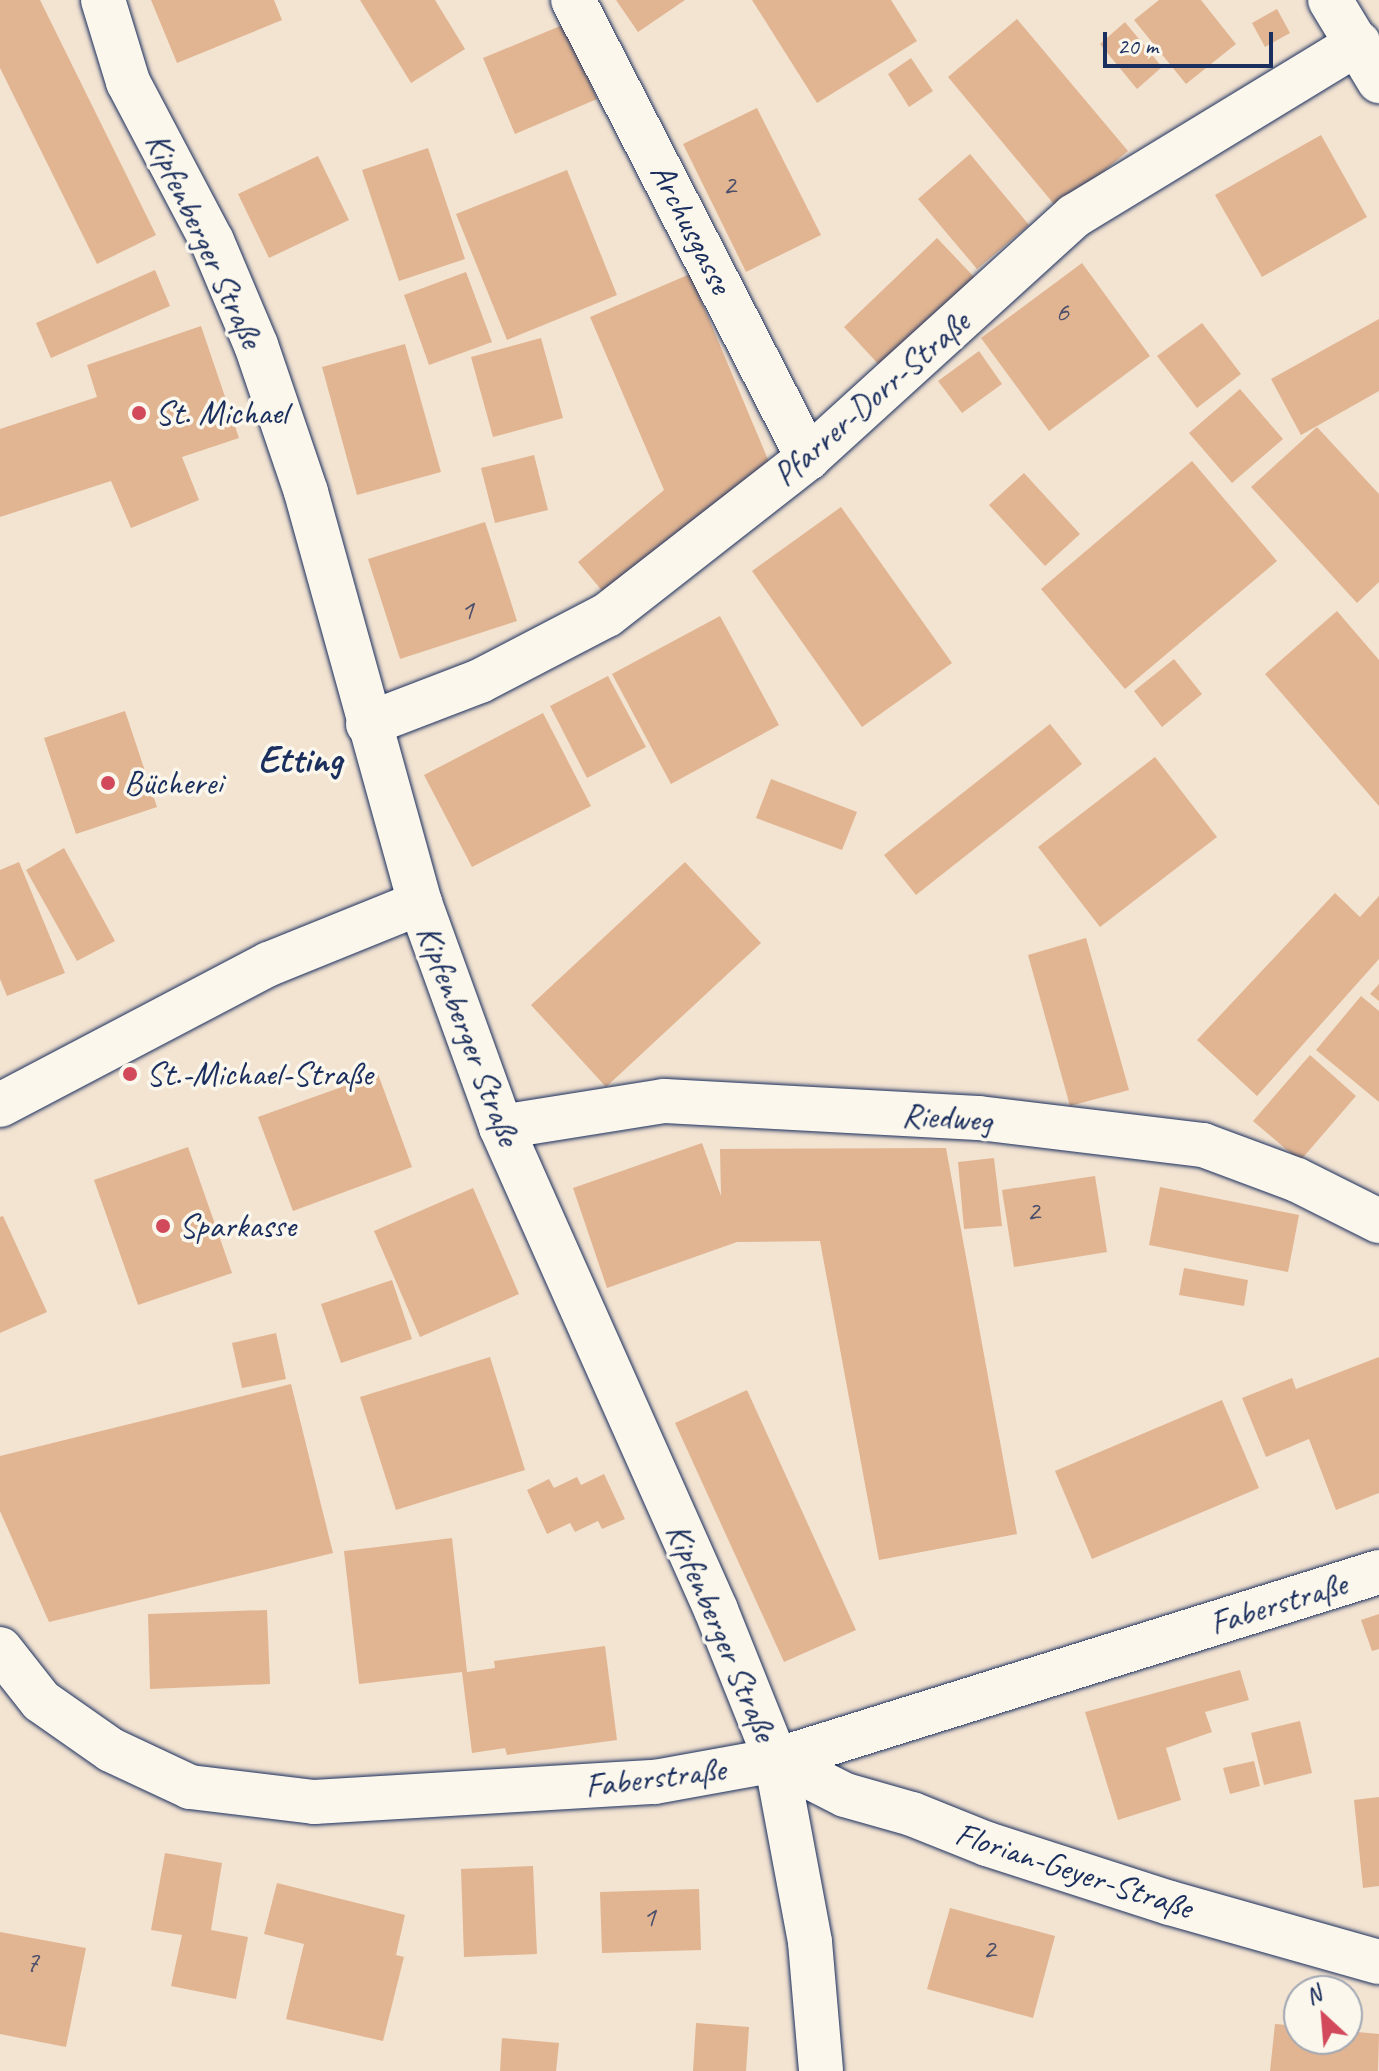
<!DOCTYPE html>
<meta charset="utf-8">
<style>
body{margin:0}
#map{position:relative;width:1379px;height:2071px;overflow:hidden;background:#f3e3d1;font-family:Caveat,sans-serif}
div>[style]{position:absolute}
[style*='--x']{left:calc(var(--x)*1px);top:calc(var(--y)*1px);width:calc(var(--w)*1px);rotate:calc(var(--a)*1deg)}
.building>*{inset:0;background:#e1b592}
.roads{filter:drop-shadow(0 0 2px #1b2f5e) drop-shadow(0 0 2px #1b2f5e)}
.minor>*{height:44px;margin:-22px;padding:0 22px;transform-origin:22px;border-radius:22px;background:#fbf7ec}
.dots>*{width:22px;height:22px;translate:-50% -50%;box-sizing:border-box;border:4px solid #fbf7ec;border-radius:50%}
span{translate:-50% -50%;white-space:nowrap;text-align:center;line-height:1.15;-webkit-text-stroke:7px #fbf7ec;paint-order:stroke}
.number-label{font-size:30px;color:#4c506b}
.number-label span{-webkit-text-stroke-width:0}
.street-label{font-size:34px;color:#1b2f5e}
.poi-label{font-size:34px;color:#1b2f5e}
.left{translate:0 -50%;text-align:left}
.quarter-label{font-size:38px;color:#1b2f5e;font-weight:700}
.north{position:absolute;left:1283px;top:1975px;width:80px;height:80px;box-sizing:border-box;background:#fbf7ec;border:2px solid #a1a7b3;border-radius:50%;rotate:334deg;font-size:22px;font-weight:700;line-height:32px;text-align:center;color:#1b2f5e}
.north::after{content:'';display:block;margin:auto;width:28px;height:36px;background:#d1495b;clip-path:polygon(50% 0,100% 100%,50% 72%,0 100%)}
.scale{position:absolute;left:1103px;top:32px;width:170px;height:36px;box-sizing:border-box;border:4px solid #1b2f5e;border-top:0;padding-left:10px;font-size:24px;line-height:28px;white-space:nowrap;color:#1b2f5e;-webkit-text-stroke:6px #fbf7ec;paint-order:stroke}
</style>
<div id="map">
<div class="building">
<i style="clip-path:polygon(0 0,40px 0,156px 235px,97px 264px,0 68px)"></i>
<i style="clip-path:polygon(151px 0,274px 0,282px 20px,177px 63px)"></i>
<i style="clip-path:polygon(360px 0,435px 0,465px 49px,411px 83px)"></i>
<i style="clip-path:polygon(616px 0,685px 0,638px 32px)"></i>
<i style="clip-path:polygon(752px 0,891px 0,917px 41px,817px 103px)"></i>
<i style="clip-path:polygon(1159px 0,1201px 0,1236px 44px,1186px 84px,1134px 20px)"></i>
<i style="clip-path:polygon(1277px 9px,1290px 33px,1265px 47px,1252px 23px)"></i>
<i style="clip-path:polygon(1017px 19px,1128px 151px,1058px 209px,948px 77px)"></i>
<i style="clip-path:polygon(1125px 22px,1162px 67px,1137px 89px,1100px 44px)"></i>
<i style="clip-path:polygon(565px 24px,597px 99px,515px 134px,483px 58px)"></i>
<i style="clip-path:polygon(911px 58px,933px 91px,909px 107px,888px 74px)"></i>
<i style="clip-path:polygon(757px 108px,821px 235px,746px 272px,683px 144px)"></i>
<i style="clip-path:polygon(1321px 135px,1367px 217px,1262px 277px,1215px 195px)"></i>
<i style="clip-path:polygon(428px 148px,465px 259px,399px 281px,362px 170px)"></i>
<i style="clip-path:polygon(970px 154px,1029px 225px,977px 269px,918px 199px)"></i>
<i style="clip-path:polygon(318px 156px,349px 220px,269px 258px,238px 194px)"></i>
<i style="clip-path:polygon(567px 170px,617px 295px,507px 340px,456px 214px)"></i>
<i style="clip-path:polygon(937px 238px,975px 278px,881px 367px,844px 327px)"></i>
<i style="clip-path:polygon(1082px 263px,1150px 356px,1049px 431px,981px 338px)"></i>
<i style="clip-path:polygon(155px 270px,170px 306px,51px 358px,36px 323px)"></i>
<i style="clip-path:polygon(466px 272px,492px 342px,429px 365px,404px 295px)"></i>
<i style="clip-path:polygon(690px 274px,769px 462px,604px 593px,578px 562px,664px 490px,590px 317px)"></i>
<i style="clip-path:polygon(1379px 319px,1379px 391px,1301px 435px,1271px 379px)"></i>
<i style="clip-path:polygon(1202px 323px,1241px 374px,1197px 408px,1157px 356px)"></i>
<i style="clip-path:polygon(201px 326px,239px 438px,182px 457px,199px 500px,131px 528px,111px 481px,0 517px,0 429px,97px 397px,87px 365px)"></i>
<i style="clip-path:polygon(541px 338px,563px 418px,493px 437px,471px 357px)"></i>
<i style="clip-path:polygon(405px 344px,441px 472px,357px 495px,322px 367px)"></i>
<i style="clip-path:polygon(979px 351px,1002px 384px,962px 413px,938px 381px)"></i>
<i style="clip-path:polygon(1240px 389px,1283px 439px,1232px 483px,1189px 433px)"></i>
<i style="clip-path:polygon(1317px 427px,1379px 494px,1379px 582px,1357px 603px,1251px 487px)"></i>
<i style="clip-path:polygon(534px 455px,548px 510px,495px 523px,481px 468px)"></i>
<i style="clip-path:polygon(1192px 461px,1277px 561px,1125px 689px,1041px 589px)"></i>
<i style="clip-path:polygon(1024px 473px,1080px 534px,1045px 566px,989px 505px)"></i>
<i style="clip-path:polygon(841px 507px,952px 663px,862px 727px,752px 571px)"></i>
<i style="clip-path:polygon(485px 522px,517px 621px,400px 659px,368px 559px)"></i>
<i style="clip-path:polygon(1337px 611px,1379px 660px,1379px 806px,1265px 674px)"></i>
<i style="clip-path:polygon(720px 616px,779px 725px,671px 784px,612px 674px)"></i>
<i style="clip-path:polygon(1174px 659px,1202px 694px,1162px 727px,1134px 691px)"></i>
<i style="clip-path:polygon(608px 676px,646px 747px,587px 778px,550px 706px)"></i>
<i style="clip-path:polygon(125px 711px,157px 807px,76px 834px,44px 738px)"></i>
<i style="clip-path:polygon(543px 713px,591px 806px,472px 867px,424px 775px)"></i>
<i style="clip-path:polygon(1050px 724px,1082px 764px,916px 895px,884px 855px)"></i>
<i style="clip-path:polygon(1155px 757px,1217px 837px,1100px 927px,1038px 847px)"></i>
<i style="clip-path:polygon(771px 779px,857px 812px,842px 850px,756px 818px)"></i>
<i style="clip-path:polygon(64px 848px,115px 941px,77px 961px,26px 870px)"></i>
<i style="clip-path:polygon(19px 862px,65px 973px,7px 996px,0 979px,0 870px)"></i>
<i style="clip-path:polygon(685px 862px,761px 943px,606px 1087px,531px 1005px)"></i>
<i style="clip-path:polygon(1335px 893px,1360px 917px,1379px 896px,1379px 959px,1257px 1096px,1197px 1040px)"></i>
<i style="clip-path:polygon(1086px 938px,1129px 1090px,1070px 1106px,1028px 955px)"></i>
<i style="clip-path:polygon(1379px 984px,1379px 1001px,1370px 994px)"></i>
<i style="clip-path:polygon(1361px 996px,1379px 1011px,1379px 1102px,1316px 1050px)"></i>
<i style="clip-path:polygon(1310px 1055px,1356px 1096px,1300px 1161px,1253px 1121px)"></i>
<i style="clip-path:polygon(378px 1074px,412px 1167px,293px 1211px,258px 1117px)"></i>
<i style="clip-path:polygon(702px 1143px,721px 1196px,720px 1149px,946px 1148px,1017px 1534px,879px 1560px,820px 1241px,737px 1242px,607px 1288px,573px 1188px)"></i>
<i style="clip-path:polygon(188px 1147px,232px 1273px,138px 1305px,94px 1180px)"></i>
<i style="clip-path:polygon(994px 1158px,1002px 1226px,964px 1229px,958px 1162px)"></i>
<i style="clip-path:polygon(1095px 1176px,1107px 1252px,1014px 1267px,1002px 1190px)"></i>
<i style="clip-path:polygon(1160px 1187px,1299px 1215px,1288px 1272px,1149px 1245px)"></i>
<i style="clip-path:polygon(473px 1188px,519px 1294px,420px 1337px,374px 1231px)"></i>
<i style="clip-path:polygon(3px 1216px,47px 1312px,0 1333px,0 1217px)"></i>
<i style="clip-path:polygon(1184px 1268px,1248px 1280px,1244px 1306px,1179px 1295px)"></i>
<i style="clip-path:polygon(392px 1280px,412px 1339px,341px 1363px,321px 1304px)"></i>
<i style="clip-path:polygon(276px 1333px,286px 1379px,242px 1388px,232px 1343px)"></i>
<i style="clip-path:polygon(490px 1357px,525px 1470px,396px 1510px,360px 1397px)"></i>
<i style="clip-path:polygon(1379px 1357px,1379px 1493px,1336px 1510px,1309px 1439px,1266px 1457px,1242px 1398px,1292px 1378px,1296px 1389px)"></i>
<i style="clip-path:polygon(291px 1384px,333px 1553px,49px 1622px,0 1511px,0 1456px)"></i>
<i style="clip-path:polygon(747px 1390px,856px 1630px,784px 1662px,675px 1423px)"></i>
<i style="clip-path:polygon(1222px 1400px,1259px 1488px,1092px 1559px,1055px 1471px)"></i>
<i style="clip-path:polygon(604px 1474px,625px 1519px,602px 1529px,598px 1521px,575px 1532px,570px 1523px,547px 1534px,527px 1490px,549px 1479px,554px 1488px,577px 1477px,581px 1485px)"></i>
<i style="clip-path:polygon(452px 1538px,467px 1672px,495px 1668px,494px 1661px,605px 1646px,617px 1740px,507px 1755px,505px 1748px,472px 1753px,462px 1672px,359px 1684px,344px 1551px)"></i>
<i style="clip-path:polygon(267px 1610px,270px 1684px,150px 1689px,148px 1614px)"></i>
<i style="clip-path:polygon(1379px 1614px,1379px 1649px,1372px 1651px,1361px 1620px)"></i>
<i style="clip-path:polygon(1240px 1670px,1249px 1700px,1205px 1712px,1212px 1732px,1166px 1748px,1181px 1800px,1118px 1820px,1085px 1712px)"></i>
<i style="clip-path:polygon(1300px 1721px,1312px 1773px,1264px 1785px,1251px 1733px)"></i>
<i style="clip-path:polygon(1254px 1761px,1260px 1786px,1230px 1794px,1223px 1768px)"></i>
<i style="clip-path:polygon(1379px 1797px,1379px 1886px,1363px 1888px,1354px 1800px)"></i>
<i style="clip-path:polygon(165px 1853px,222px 1863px,211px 1930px,248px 1937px,236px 1999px,171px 1986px,182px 1935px,151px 1930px)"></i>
<i style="clip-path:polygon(533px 1866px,537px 1954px,464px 1957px,461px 1869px)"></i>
<i style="clip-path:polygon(277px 1883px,405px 1915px,396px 1955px,404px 1957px,383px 2041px,286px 2019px,304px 1944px,264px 1934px)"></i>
<i style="clip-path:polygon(699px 1889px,701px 1950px,602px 1953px,600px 1892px)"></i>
<i style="clip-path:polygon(950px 1908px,1055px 1936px,1033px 2018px,927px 1989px)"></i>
<i style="clip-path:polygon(0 1932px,86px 1948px,66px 2047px,0 2034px)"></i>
<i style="clip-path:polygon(696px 2023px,749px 2027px,746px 2071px,693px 2071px)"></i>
<i style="clip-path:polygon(1275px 2024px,1299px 2026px,1299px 2039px,1347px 2039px,1347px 2031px,1379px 2034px,1378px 2071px,1270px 2071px)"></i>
<i style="clip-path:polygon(502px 2038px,559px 2043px,556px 2071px,500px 2071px)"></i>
</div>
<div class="roads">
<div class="minor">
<i style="--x:103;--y:0;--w:86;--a:73"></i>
<i style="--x:128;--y:82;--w:180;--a:62.2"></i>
<i style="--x:212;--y:241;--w:113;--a:67.1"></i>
<i style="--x:256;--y:345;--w:155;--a:71.2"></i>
<i style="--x:306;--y:492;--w:427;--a:74.5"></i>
<i style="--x:420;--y:903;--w:238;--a:70.1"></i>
<i style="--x:501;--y:1127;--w:529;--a:66"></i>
<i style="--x:716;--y:1610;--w:162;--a:68.2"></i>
<i style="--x:776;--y:1760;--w:185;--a:79.4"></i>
<i style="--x:810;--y:1942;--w:129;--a:85.1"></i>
<i style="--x:573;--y:0;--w:515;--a:62.84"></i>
<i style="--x:1330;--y:0;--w:95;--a:58.8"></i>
<i style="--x:368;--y:724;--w:120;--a:-21"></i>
<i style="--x:480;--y:681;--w:143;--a:-27.5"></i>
<i style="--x:607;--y:615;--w:255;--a:-38"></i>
<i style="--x:808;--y:458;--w:360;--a:-42.3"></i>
<i style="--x:1074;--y:216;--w:333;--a:-31.3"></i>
<i style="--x:0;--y:1105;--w:304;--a:-27.7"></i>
<i style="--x:269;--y:964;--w:163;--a:-22"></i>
<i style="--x:501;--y:1127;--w:165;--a:-9.1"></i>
<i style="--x:664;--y:1101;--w:315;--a:3.1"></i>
<i style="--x:979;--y:1118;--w:226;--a:6.9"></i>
<i style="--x:1203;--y:1145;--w:100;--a:20.4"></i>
<i style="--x:1297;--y:1180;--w:92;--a:26.6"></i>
<i style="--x:0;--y:1649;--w:66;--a:51.7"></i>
<i style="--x:41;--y:1701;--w:85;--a:35"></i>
<i style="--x:111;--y:1750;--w:87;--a:25.1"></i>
<i style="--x:190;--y:1787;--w:125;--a:6.9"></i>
<i style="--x:314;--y:1802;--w:342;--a:-3.4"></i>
<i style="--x:655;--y:1782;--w:123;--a:-10.3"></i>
<i style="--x:776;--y:1760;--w:632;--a:-17.32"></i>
<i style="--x:776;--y:1760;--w:77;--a:26.9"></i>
<i style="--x:845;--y:1795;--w:70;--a:15.8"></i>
<i style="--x:912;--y:1814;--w:81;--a:21.8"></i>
<i style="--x:987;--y:1844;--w:192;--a:17.9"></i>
<i style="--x:1170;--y:1903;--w:217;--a:15.8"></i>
</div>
</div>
<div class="dots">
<i style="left:139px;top:413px;background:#d1495b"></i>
<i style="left:108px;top:783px;background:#d1495b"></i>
<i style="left:130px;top:1074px;background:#d1495b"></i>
<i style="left:163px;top:1226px;background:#d1495b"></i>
</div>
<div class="number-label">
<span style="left:729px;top:184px">2</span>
<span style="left:1062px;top:311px">6</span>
<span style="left:467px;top:609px">1</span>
<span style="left:1033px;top:1210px">2</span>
<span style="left:649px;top:1916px">1</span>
<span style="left:989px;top:1948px">2</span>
<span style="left:32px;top:1961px">7</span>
</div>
<div class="street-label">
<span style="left:692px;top:228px;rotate:63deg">Archusgasse</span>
<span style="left:205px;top:240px;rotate:65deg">Kipfenberger Straße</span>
<span style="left:871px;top:398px;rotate:-41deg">Pfarrer-Dorr-Straße</span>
<span style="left:469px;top:1035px;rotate:69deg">Kipfenberger Straße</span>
<span style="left:947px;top:1117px;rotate:4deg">Riedweg</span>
<span style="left:1278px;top:1603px;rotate:-17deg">Faberstraße</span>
<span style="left:722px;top:1632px;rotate:67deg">Kipfenberger Straße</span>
<span style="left:655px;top:1777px;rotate:-7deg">Faberstraße</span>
<span style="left:1074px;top:1870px;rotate:18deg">Florian-Geyer-Straße</span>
</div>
<div class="poi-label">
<span class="left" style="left:155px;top:413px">St. Michael</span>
<span class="left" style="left:124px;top:783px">Bücherei</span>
<span class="left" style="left:146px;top:1074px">St.-Michael-Straße</span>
<span class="left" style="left:179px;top:1226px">Sparkasse</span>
</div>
<div class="quarter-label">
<span style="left:300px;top:760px">Etting</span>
</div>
<div class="north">N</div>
<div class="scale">20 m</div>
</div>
